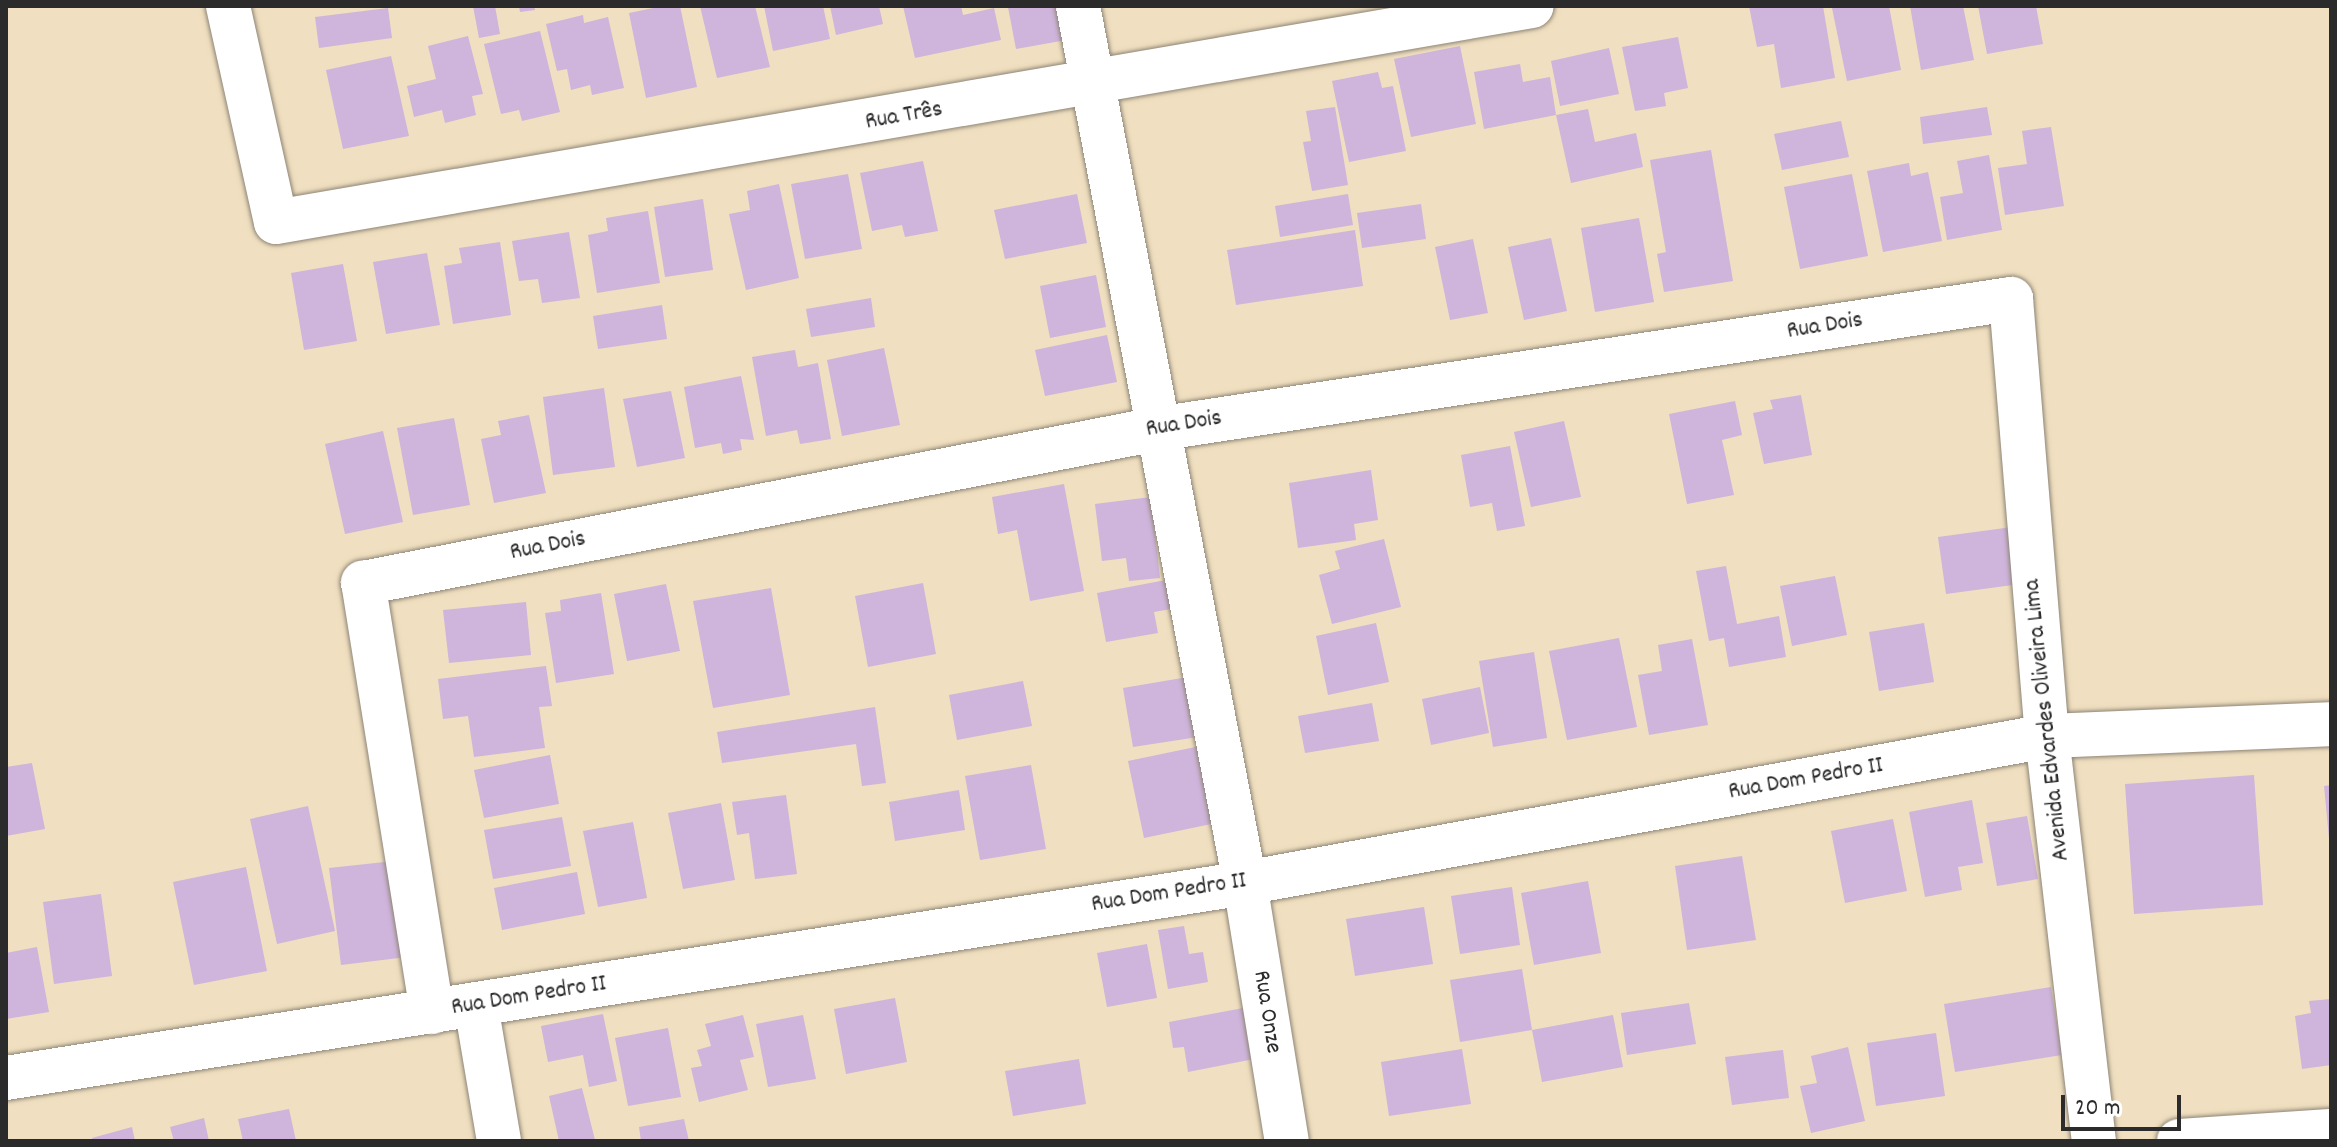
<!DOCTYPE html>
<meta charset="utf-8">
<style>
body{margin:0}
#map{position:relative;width:2337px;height:1147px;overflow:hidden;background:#f0dfc0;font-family:Dekko,sans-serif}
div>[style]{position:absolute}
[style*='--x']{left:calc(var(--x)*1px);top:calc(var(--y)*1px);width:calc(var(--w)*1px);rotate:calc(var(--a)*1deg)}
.building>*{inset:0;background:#cfb4dc}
.roads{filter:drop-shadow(0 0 2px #8e8576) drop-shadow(0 0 2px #8e8576)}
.minor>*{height:44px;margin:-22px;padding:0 22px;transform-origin:22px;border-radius:22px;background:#fff}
span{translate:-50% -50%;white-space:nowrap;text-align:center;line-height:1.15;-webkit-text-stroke:8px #fff;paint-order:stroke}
.street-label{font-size:24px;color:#2b2b2b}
.frame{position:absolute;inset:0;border:8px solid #2b2b2b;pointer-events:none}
.scale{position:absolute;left:2061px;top:1095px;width:120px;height:36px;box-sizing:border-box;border:4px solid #2b2b2b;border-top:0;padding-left:10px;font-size:24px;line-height:28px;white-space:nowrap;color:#2b2b2b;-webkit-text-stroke:6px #fff;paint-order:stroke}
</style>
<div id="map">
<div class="building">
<i style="clip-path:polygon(473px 6px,495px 6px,500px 34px,479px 38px)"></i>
<i style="clip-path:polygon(519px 6px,534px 6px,535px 10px,520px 12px)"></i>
<i style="clip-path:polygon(663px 6px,680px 6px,697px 87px,646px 98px,629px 13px)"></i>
<i style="clip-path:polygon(700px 6px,755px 6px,770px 67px,717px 78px)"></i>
<i style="clip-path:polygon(764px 6px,823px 6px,830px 39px,773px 51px)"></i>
<i style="clip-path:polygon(830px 6px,879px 6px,883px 24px,836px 35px)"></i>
<i style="clip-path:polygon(903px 6px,961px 6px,963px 15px,994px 8px,1001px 40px,915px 58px)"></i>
<i style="clip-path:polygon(1066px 6px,1072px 39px,1016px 49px,1008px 7px)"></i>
<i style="clip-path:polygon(1749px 6px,1823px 6px,1835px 78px,1781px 88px,1774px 44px,1757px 47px)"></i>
<i style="clip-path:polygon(1889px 6px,1901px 70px,1847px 81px,1832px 8px)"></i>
<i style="clip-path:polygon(1910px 6px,1963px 6px,1974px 60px,1921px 70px)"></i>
<i style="clip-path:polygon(1978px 6px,2036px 6px,2043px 44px,1987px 54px)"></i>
<i style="clip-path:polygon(388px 8px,392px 38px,319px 48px,315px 17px)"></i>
<i style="clip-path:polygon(583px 15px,584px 23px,608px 17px,624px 88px,592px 95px,590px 85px,571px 90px,567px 69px,557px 71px,546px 24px)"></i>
<i style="clip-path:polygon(540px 31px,560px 112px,522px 121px,519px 110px,501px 114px,484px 44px)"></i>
<i style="clip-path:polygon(468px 36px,483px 94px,472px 96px,476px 115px,445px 123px,442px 110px,414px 117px,407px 86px,436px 79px,428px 46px)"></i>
<i style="clip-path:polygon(1678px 37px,1688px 88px,1664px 93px,1666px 106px,1635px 111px,1622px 47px)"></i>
<i style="clip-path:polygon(1460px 46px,1476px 124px,1411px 137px,1394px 59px)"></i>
<i style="clip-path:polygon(1609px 48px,1619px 94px,1560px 106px,1551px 61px)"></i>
<i style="clip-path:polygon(391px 56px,409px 136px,343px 149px,326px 70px)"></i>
<i style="clip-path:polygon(1520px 64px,1523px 82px,1550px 77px,1556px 115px,1588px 109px,1595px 142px,1636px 133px,1643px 167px,1571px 183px,1556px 115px,1484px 129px,1474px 72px)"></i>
<i style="clip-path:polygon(1378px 72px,1382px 88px,1393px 86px,1406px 151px,1349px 162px,1332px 81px)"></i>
<i style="clip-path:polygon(1335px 107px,1348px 185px,1312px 191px,1303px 142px,1311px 141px,1306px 111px)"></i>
<i style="clip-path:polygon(1987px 107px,1992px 135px,1923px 144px,1920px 117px)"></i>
<i style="clip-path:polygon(1841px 121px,1849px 157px,1782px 170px,1774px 134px)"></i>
<i style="clip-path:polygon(2051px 127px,2064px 206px,2005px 215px,1998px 168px,2027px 164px,2022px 131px)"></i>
<i style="clip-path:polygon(1711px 150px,1733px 281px,1664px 292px,1657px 254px,1666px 252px,1650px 160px)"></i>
<i style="clip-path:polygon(1989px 155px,2002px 230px,1947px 240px,1940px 197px,1963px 193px,1957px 161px)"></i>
<i style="clip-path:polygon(923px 161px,938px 231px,905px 237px,902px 225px,872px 231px,860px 173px)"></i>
<i style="clip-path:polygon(1909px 163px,1911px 176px,1928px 172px,1942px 241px,1883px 252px,1867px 171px)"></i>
<i style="clip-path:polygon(848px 174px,862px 249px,805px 259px,791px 184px)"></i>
<i style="clip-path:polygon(1852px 174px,1868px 256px,1800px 269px,1784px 187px)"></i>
<i style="clip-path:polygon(779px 184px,799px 278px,746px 290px,729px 214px,750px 210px,747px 191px)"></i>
<i style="clip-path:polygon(1077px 194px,1087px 243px,1005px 259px,994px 210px)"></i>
<i style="clip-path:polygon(1348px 194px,1353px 225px,1280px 237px,1275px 206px)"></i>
<i style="clip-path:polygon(703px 199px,713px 270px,665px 277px,654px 207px)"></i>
<i style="clip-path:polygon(1421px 204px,1426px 239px,1362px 248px,1357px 213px)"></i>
<i style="clip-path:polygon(648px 211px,660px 283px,597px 293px,588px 235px,608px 231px,606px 218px)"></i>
<i style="clip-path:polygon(1639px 218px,1654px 302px,1595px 312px,1581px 228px)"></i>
<i style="clip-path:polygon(1355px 230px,1363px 286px,1236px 305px,1227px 250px)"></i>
<i style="clip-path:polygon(569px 232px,580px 298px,542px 303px,538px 279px,519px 281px,512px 241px)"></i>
<i style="clip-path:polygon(1551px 238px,1567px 311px,1524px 320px,1508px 247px)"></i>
<i style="clip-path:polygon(1473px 239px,1488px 313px,1450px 320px,1435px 247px)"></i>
<i style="clip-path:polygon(500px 242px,511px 315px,453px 324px,444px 266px,462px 263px,459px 248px)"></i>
<i style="clip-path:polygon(427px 253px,440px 325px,386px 334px,373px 262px)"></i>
<i style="clip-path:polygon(343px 264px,357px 341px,304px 350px,291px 273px)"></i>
<i style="clip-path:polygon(1096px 275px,1106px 327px,1050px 338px,1040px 286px)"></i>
<i style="clip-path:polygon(871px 298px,875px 327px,811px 337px,806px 309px)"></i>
<i style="clip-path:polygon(662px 305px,667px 339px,598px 349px,593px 316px)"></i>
<i style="clip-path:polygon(1107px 335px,1117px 382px,1045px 396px,1035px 350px)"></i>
<i style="clip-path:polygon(884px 348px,900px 425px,842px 436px,827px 360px)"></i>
<i style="clip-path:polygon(795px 350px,798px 367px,818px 363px,831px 439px,800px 444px,797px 430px,766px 436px,752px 357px)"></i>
<i style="clip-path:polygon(741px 376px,754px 440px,740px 439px,742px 450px,723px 454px,721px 443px,695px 448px,684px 387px)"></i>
<i style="clip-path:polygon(604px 388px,615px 467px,553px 475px,543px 397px)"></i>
<i style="clip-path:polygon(671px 391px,685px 458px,637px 467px,623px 399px)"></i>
<i style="clip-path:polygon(1801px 395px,1812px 455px,1764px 464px,1753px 413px,1773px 409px,1770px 400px)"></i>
<i style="clip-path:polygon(1735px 401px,1742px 435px,1722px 440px,1734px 495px,1687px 504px,1669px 414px)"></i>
<i style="clip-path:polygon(529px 415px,546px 493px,494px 503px,481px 439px,501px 435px,498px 421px)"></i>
<i style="clip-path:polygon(454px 418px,470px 505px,413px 515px,397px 428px)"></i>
<i style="clip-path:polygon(1564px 421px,1581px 497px,1531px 507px,1514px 432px)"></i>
<i style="clip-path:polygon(383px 431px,403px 522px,345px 534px,325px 444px)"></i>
<i style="clip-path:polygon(1510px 446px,1525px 526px,1497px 531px,1492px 503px,1470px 507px,1461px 455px)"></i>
<i style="clip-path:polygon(1371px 470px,1378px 520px,1354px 524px,1356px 540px,1298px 548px,1289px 483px)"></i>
<i style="clip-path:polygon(1064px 484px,1084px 591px,1030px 601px,1017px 530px,998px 534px,992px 497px)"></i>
<i style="clip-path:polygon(1151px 497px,1160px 578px,1129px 581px,1126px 558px,1102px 561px,1095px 504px)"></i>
<i style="clip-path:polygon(2012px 527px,2020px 584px,1946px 594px,1938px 537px)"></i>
<i style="clip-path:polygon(1384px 539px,1401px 607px,1332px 624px,1319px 575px,1340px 569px,1335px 551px)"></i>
<i style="clip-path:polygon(1726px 566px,1737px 624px,1779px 616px,1786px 657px,1729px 667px,1724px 638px,1709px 641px,1696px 571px)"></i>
<i style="clip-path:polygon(1835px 576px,1847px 635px,1792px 646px,1780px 586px)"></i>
<i style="clip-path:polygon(1166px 580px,1171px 609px,1154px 612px,1158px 633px,1106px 642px,1097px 593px)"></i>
<i style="clip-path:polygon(923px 583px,936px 654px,868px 667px,855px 596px)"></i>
<i style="clip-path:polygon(666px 584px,680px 651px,627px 661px,614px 594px)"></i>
<i style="clip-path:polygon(771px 588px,790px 695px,713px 708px,693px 601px)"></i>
<i style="clip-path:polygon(601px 593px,614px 674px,556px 683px,545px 613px,561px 611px,560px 600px)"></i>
<i style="clip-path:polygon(526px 602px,531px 655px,449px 663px,443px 610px)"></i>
<i style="clip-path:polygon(1376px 623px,1389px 682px,1328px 695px,1316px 636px)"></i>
<i style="clip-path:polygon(1924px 623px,1934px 682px,1879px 691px,1869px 632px)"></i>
<i style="clip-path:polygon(1619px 638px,1637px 727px,1567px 740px,1549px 651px)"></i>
<i style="clip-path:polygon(1692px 639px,1708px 725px,1649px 735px,1638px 675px,1662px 671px,1658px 645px)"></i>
<i style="clip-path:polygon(1534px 652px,1547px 738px,1493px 747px,1479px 661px)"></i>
<i style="clip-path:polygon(546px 666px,552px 706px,539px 707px,545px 748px,474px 757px,468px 716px,443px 719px,438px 679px)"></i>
<i style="clip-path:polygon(1188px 677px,1198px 737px,1133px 747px,1123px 688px)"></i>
<i style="clip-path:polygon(1023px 681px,1032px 726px,957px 740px,949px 695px)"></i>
<i style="clip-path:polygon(1480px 687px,1489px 733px,1431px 745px,1422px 699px)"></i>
<i style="clip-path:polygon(1372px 703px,1379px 741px,1305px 753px,1298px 716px)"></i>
<i style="clip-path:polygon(875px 707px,886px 783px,862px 786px,856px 744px,722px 763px,717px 732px)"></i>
<i style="clip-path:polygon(1205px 745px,1221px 822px,1144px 838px,1128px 761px)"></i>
<i style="clip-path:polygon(550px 755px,559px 804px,484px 818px,474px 770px)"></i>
<i style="clip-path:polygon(32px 763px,45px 829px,6px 836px,6px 767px)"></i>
<i style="clip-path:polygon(1031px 765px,1046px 849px,980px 860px,965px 776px)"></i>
<i style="clip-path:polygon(2254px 775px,2263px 905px,2134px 914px,2125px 784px)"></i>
<i style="clip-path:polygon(2331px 785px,2331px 838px,2329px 838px,2324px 786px)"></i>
<i style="clip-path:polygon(959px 790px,965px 830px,895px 841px,889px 802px)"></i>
<i style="clip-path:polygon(786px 795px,797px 874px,755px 879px,749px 833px,737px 835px,732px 802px)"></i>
<i style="clip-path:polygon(1972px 800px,1983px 863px,1958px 867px,1962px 890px,1925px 897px,1909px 812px)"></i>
<i style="clip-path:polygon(721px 803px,735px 880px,683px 889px,668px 813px)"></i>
<i style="clip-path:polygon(308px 806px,335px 931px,277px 944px,250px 819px)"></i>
<i style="clip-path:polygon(2027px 816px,2038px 879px,1997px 886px,1986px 823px)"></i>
<i style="clip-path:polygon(562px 817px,571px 866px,493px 879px,484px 830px)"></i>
<i style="clip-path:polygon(1893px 819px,1907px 891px,1845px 903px,1831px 831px)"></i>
<i style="clip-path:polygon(633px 822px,647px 898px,598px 907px,583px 831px)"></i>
<i style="clip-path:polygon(1742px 856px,1756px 940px,1687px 950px,1675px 866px)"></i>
<i style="clip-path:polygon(394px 861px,407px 957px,341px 965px,329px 868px)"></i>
<i style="clip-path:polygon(246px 867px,267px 971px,194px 985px,173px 882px)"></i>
<i style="clip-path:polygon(577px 872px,585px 914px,502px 930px,494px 888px)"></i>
<i style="clip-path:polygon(1588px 881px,1601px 953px,1534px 965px,1521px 893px)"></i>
<i style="clip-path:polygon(1512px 887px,1520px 945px,1460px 954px,1451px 896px)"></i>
<i style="clip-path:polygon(101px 894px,112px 976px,54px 984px,43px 902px)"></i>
<i style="clip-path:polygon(1424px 907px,1433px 964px,1355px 976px,1346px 919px)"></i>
<i style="clip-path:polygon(1184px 926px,1189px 954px,1203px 952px,1208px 982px,1168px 989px,1158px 930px)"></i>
<i style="clip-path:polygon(1147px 944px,1157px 998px,1107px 1007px,1097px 953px)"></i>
<i style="clip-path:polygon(37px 947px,49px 1012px,6px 1019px,6px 953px)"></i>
<i style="clip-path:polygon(1522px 969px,1532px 1030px,1460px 1042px,1450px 980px)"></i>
<i style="clip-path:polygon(2051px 987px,2062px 1055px,1955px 1072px,1944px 1004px)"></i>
<i style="clip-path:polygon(895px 998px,907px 1062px,846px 1074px,834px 1009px)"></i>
<i style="clip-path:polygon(2331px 999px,2331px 1065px,2302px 1069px,2295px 1016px,2311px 1013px,2309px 1001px)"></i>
<i style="clip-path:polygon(1689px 1003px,1696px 1044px,1627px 1055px,1621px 1013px)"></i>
<i style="clip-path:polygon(1243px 1008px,1254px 1059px,1188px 1072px,1184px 1047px,1173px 1048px,1169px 1022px)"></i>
<i style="clip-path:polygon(603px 1014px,617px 1081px,589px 1087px,583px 1055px,548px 1062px,541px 1026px)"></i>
<i style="clip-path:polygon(743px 1015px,754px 1057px,740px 1060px,748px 1090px,699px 1102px,691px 1068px,702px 1066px,697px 1050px,711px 1046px,705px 1024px)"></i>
<i style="clip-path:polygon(803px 1015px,816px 1079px,768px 1087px,756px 1024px)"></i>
<i style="clip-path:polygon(1613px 1015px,1623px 1067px,1542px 1082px,1532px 1030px)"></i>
<i style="clip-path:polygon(668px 1028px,681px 1097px,628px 1106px,615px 1038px)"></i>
<i style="clip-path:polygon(1936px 1033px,1945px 1096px,1876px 1106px,1867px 1043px)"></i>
<i style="clip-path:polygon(1848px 1047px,1865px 1121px,1811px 1133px,1800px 1086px,1817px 1083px,1811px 1056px)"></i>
<i style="clip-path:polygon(1462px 1049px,1471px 1104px,1389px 1116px,1381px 1062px)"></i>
<i style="clip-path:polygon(1783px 1050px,1789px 1098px,1732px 1105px,1725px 1057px)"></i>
<i style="clip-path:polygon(1079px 1059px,1086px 1104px,1013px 1116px,1005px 1071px)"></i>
<i style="clip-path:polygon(582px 1088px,595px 1140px,559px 1141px,549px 1096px)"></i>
<i style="clip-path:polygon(289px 1109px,296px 1141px,243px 1141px,238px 1119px)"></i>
<i style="clip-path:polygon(204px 1118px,209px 1141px,174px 1141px,170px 1127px)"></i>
<i style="clip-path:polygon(684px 1119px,689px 1141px,641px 1141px,639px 1127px)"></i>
<i style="clip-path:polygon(132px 1127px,135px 1141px,93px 1141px,92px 1138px)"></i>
</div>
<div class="roads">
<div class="minor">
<i style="--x:228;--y:6;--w:221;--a:77.5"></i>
<i style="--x:276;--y:222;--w:1274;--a:-9.76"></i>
<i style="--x:1078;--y:6;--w:893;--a:79.22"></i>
<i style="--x:1245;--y:883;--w:261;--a:80.8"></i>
<i style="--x:476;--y:1005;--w:138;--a:80.4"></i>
<i style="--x:432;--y:1012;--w:435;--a:-99.1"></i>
<i style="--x:363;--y:583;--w:809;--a:-10.98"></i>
<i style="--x:1157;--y:429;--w:864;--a:-8.66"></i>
<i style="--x:2011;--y:299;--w:438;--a:85.3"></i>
<i style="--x:2047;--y:736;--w:408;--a:83.4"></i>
<i style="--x:6;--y:1078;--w:1254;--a:-8.94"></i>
<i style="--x:1245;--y:883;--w:815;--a:-10.39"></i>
<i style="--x:2047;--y:736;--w:284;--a:-2.4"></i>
<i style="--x:2179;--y:1141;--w:152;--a:-3.8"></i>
</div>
</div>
<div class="street-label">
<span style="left:904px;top:117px;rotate:-10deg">Rua Três</span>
<span style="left:1825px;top:327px;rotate:-9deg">Rua Dois</span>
<span style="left:1184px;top:425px;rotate:-9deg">Rua Dois</span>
<span style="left:548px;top:547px;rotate:-11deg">Rua Dois</span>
<span style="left:2048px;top:720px;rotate:-96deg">Avenida Edvardes Oliveira Lima</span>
<span style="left:1806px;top:780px;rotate:-10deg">Rua Dom Pedro II</span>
<span style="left:1169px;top:894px;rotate:-9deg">Rua Dom Pedro II</span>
<span style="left:529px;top:997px;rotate:-9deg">Rua Dom Pedro II</span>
<span style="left:1266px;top:1012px;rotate:81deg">Rua Onze</span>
</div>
<div class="frame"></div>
<div class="scale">20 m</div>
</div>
